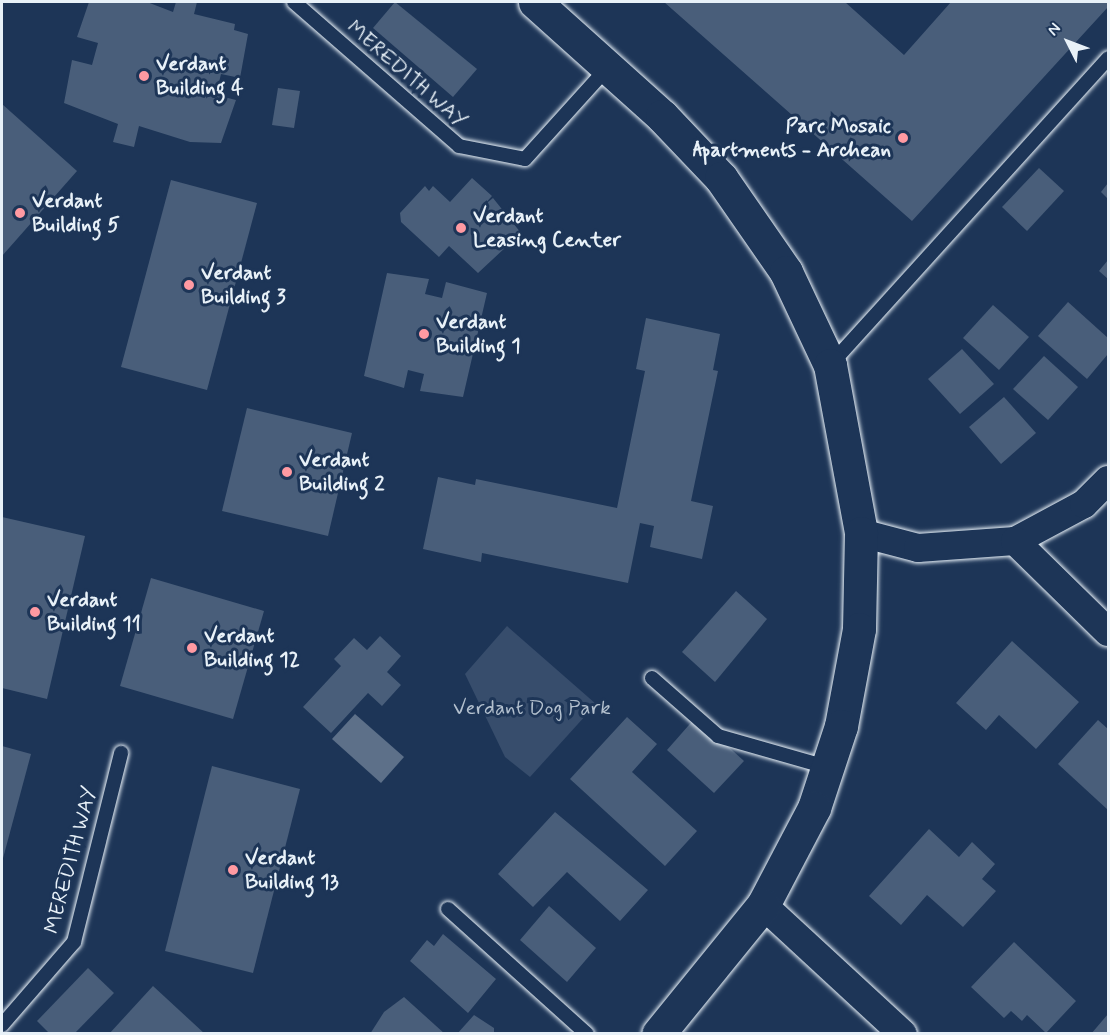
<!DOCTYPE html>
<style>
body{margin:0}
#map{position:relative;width:1110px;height:1035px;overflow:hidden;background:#1d3557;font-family:Mynerve,sans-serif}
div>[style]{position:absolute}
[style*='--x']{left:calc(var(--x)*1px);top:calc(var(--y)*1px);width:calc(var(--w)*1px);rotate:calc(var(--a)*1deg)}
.green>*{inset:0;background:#374d6c}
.water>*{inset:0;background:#5d7089}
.building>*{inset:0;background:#495e7a}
.roads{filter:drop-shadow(0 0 2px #e8f1f8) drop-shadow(0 0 2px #e8f1f8)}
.service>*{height:14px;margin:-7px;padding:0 7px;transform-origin:7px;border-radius:7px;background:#1d3557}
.minor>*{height:28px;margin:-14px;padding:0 14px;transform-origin:14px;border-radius:14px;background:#1d3557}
.tertiary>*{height:33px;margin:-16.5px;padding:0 16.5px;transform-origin:16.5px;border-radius:16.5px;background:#1d3557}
.dots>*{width:16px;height:16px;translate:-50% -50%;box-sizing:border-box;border:3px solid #1d3557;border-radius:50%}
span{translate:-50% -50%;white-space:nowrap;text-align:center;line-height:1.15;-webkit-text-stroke:6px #1d3557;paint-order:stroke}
.poi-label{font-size:21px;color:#e8f1f8;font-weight:700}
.left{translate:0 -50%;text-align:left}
.right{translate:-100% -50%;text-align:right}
.street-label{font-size:21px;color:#e8f1f8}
.park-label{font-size:21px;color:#b3c0ce}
.frame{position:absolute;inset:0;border:3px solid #e8f1f8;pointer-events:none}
.north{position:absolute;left:1038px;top:12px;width:60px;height:60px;-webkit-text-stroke:4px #1d3557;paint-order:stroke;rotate:312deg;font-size:16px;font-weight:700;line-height:24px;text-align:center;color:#e8f1f8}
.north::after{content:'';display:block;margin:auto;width:21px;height:27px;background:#e8f1f8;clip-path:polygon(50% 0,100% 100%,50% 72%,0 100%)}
</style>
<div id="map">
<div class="green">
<i style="clip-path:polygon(507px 626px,596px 704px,530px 777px,505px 757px,465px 674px)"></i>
</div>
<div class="water">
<i style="clip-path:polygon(355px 714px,404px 757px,381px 783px,332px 739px)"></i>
</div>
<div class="building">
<i style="clip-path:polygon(89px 2px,147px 2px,173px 12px,176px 2px,197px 2px,194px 14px,235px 24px,234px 30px,248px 34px,240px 78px,221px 74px,216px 95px,236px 100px,221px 143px,190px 142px,139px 126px,134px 147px,113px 142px,118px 124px,64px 103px,72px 60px,92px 65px,98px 43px,77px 37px)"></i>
<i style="clip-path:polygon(395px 2px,477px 69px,453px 97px,373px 28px)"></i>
<i style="clip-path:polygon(664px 2px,845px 2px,904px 55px,951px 2px,1108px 2px,1108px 7px,912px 221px)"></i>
<i style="clip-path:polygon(278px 88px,300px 91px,294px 128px,272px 125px)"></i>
<i style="clip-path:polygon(2px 104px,77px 171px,2px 256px)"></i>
<i style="clip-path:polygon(1039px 168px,1064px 191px,1027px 231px,1002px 207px)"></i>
<i style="clip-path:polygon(472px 178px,492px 196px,483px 206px,493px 198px,521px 233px,478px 273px,449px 246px,439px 257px,401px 222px,400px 213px,425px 186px,429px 191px,433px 186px,450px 202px)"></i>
<i style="clip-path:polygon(171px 180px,257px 203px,207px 390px,121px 367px)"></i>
<i style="clip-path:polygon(1108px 183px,1108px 199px,1101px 192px)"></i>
<i style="clip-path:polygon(1108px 260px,1108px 279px,1099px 271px)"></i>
<i style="clip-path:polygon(387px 273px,429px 279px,425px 294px,442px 298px,446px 282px,487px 293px,463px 397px,420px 391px,424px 374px,408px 370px,404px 388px,364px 376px)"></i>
<i style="clip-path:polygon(1068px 302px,1108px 338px,1108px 354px,1087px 379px,1038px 336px)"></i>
<i style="clip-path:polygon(993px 305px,1029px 337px,999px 370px,963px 338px)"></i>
<i style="clip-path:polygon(646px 318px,720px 334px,713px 370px,718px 371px,691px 501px,713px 506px,702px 559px,650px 547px,654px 526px,640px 523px,628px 583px,482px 553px,481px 562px,423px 549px,438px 477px,475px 485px,476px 479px,617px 508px,645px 371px,636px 369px)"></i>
<i style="clip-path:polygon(962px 349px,994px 384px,960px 414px,928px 379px)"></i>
<i style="clip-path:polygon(1044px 356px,1078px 387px,1048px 420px,1013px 389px)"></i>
<i style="clip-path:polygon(1004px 397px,1036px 433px,1001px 464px,969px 427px)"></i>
<i style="clip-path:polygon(247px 408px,352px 433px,328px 536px,222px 511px)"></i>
<i style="clip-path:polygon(2px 517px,85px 536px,47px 699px,2px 688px)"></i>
<i style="clip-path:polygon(151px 578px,264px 611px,233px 719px,120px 686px)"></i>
<i style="clip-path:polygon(736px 591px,767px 619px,715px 682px,682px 652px)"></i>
<i style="clip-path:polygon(380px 636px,401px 656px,387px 672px,401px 685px,382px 706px,368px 693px,331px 733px,303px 707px,341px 666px,334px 659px,354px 638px,367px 650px)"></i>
<i style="clip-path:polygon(1012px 641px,1079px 702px,1036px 749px,999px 715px,986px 730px,956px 703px)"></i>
<i style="clip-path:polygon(627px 717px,657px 744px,632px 772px,697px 831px,665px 866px,570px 779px)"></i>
<i style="clip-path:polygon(696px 717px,744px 761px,714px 793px,667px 750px)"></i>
<i style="clip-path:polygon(1098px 720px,1108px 729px,1108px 810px,1058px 764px)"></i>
<i style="clip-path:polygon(2px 746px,31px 754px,2px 862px)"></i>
<i style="clip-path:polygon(212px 766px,300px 789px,253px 973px,165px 951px)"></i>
<i style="clip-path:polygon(555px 812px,648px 890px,620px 921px,567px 872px,533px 907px,498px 874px)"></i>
<i style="clip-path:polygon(929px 829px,959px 857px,972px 842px,995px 864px,982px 879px,996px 891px,963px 927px,927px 895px,901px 925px,869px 896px)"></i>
<i style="clip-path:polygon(549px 906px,596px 948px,567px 982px,520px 940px)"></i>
<i style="clip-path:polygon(443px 934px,496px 979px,468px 1013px,410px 961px,427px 940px,434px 946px)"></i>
<i style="clip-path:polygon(1014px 942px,1076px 1001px,1046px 1033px,1027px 1015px,1022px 1021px,1011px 1011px,1004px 1018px,971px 987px)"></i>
<i style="clip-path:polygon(88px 968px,114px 993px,74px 1034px,50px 1034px,37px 1021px)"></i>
<i style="clip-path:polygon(153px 986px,205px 1034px,109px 1034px)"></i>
<i style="clip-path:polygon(404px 997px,445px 1034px,370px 1034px,384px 1012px)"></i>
<i style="clip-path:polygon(1108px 1014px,1108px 1034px,1091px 1034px)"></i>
<i style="clip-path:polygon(474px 1015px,494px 1028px,494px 1034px,457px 1034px)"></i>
</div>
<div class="roads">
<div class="service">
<i style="--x:294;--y:2;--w:219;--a:41.1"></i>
<i style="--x:459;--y:146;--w:67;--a:11.1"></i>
<i style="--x:525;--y:159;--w:124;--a:-47.9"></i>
<i style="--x:830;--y:365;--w:414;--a:-47.8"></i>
<i style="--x:652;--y:678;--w:88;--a:41.3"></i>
<i style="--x:718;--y:736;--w:113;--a:15.9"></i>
<i style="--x:448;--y:909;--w:187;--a:42"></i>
<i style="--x:2;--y:1025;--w:110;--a:-49.1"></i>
<i style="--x:74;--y:942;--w:195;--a:-76"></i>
</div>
<div class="minor">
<i style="--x:861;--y:533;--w:59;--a:14.7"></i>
<i style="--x:918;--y:548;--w:97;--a:-4.1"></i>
<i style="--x:1015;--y:541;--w:78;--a:-28.2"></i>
<i style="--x:1084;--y:504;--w:34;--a:-45"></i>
<i style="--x:1015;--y:541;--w:130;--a:44.4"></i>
<i style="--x:763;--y:905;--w:190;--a:42.7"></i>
</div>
<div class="tertiary">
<i style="--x:535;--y:2;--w:171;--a:41.9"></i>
<i style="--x:662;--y:116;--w:86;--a:46.4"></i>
<i style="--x:721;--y:178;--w:114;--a:55.3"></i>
<i style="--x:786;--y:272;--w:103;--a:64.7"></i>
<i style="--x:830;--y:365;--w:171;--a:79.5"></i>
<i style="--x:861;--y:533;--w:96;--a:91.2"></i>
<i style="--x:859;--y:629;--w:99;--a:100.5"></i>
<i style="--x:841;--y:726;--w:86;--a:108.2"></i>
<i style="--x:814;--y:808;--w:110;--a:117.7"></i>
<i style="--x:763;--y:905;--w:166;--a:129.1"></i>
</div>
</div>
<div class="dots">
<i style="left:144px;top:76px;background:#ff9aa2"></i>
<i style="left:903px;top:138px;background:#ff9aa2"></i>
<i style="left:20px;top:213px;background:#ff9aa2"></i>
<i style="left:461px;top:228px;background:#ff9aa2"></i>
<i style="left:189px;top:285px;background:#ff9aa2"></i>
<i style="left:424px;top:334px;background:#ff9aa2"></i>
<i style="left:287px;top:472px;background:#ff9aa2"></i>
<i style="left:35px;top:612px;background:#ff9aa2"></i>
<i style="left:192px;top:648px;background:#ff9aa2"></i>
<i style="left:233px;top:870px;background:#ff9aa2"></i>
</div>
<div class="poi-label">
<span class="left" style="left:156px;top:76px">Verdant<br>Building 4</span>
<span class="right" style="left:891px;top:138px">Parc Mosaic<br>Apartments - Archean</span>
<span class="left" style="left:32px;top:213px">Verdant<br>Building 5</span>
<span class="left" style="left:473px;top:228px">Verdant<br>Leasing Center</span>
<span class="left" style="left:201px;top:285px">Verdant<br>Building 3</span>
<span class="left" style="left:436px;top:334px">Verdant<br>Building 1</span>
<span class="left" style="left:299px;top:472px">Verdant<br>Building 2</span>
<span class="left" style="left:47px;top:612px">Verdant<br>Building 11</span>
<span class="left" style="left:204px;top:648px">Verdant<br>Building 12</span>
<span class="left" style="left:245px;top:870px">Verdant<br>Building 13</span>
</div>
<div class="street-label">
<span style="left:407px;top:74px;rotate:41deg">MEREDITH WAY</span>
<span style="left:71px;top:860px;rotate:-75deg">MEREDITH WAY</span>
</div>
<div class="park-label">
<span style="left:532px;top:708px">Verdant Dog Park</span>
</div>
<div class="frame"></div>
<div class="north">N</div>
</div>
